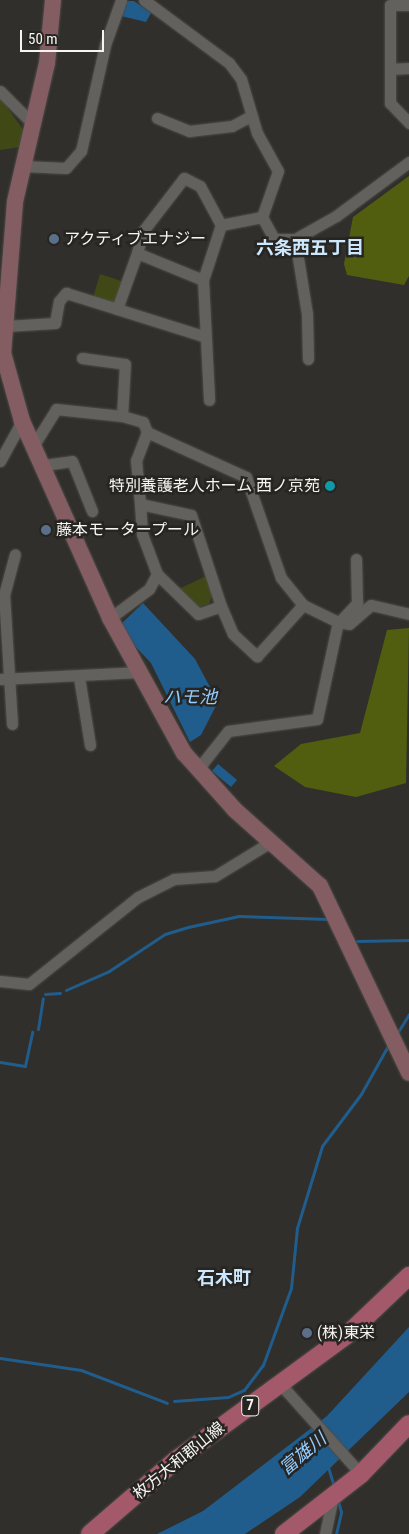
<!DOCTYPE html>
<meta charset="utf-8">
<style>
body{margin:0}
#map{position:relative;width:409px;height:1534px;overflow:hidden;background:#312f2b;font-family:"Roboto Condensed","Noto Sans JP",sans-serif}
div>[style]{position:absolute}
[style*='--x']{left:calc(var(--x)*1px);top:calc(var(--y)*1px);width:calc(var(--w)*1px);rotate:calc(var(--a)*1deg)}
.green>*{inset:0;background:#404915}
.forest>*{inset:0;background:#515e10}
.water>*{inset:0;background:#205d8c}
.stream>*{height:3px;margin:-1.5px;padding:0 1.5px;transform-origin:1.5px;border-radius:1.5px;background:#205d8c}
.roads{filter:drop-shadow(0 0 1px #4e4c49) drop-shadow(0 0 1px #4e4c49)}
.street>*{height:11px;margin:-5.5px;padding:0 5.5px;transform-origin:5.5px;border-radius:5.5px;background:#63615d}
.secondary>*{height:16px;margin:-8px;padding:0 8px;transform-origin:8px;border-radius:8px;background:#845d63}
.primary>*{height:18px;margin:-9px;padding:0 9px;transform-origin:9px;border-radius:9px;background:#a4596a}
.dots>*{width:14px;height:14px;translate:-50% -50%;box-sizing:border-box;border:2px solid #272522;border-radius:50%}
span{translate:-50% -50%;white-space:nowrap;text-align:center;line-height:1.15;-webkit-text-stroke:5px #272522;paint-order:stroke}
.shield-label span{padding:1px 4px;background:#272522;border:1px solid;border-radius:4px;-webkit-text-stroke-width:0}
.shield-label{font-size:15px;color:#f6f5f2;font-weight:700}
.poi-label{font-size:16px;color:#f6f5f2}
.left{translate:0 -50%;text-align:left}
.right{translate:-100% -50%;text-align:right}
.street-label{font-size:16px;color:#f6f5f2}
.neighbourhood-label{font-size:18px;color:#cde8fd;font-weight:700}
.water-label{font-size:18px;color:#94cdff;font-style:italic}
.scale{position:absolute;left:20px;top:30px;width:84px;height:22px;box-sizing:border-box;border:2px solid #f6f5f2;border-top:0;padding-left:6px;font-size:15px;line-height:18px;white-space:nowrap;color:#f6f5f2;-webkit-text-stroke:4px #272522;paint-order:stroke}
</style>
<div id="map">
<div class="green">
<i style="clip-path:polygon(0 97px,24px 131px,20px 147px,0 150px)"></i>
<i style="clip-path:polygon(100px 274px,124px 282px,113px 307px,92px 301px)"></i>
<i style="clip-path:polygon(206px 576px,212px 596px,209px 604px,199px 607px,177px 590px)"></i>
</div>
<div class="forest">
<i style="clip-path:polygon(409px 176px,409px 276px,404px 285px,347px 275px,344px 264px,353px 217px)"></i>
<i style="clip-path:polygon(409px 628px,406px 783px,356px 797px,305px 787px,274px 766px,301px 744px,360px 733px,387px 630px)"></i>
</div>
<div class="water">
<i style="clip-path:polygon(126px 1px,134px 1px,151px 13px,146px 22px,121px 16px)"></i>
<i style="clip-path:polygon(143px 603px,195px 659px,218px 702px,201px 735px,190px 742px,151px 663px,129px 640px,122px 623px)"></i>
<i style="clip-path:polygon(218px 764px,237px 780px,231px 787px,212px 771px)"></i>
<i style="clip-path:polygon(409px 1327px,409px 1392px,300px 1497px,245px 1534px,157px 1534px,203px 1511px,327px 1416px)"></i>
</div>
<div class="stream">
<i style="--x:357;--y:941;--w:52;--a:-1.1"></i>
<i style="--x:66;--y:990;--w:47;--a:-23.8"></i>
<i style="--x:109;--y:971;--w:67;--a:-33.5"></i>
<i style="--x:165;--y:934;--w:24;--a:-17"></i>
<i style="--x:188;--y:927;--w:52;--a:-12.2"></i>
<i style="--x:239;--y:916;--w:89;--a:1.9"></i>
<i style="--x:45;--y:994;--w:15;--a:-4"></i>
<i style="--x:38;--y:1029;--w:31;--a:-81"></i>
<i style="--x:396;--y:1035;--w:25;--a:-58"></i>
<i style="--x:0;--y:1062;--w:25;--a:9"></i>
<i style="--x:25;--y:1066;--w:35;--a:-78"></i>
<i style="--x:0;--y:1358;--w:82;--a:8.4"></i>
<i style="--x:81;--y:1370;--w:92;--a:21"></i>
<i style="--x:174;--y:1401;--w:54;--a:-4.2"></i>
<i style="--x:228;--y:1397;--w:17;--a:-24"></i>
<i style="--x:244;--y:1390;--w:31;--a:-53"></i>
<i style="--x:263;--y:1365;--w:82;--a:-70"></i>
<i style="--x:291;--y:1288;--w:60;--a:-84.3"></i>
<i style="--x:297;--y:1228;--w:86;--a:-73"></i>
<i style="--x:322;--y:1146;--w:65;--a:-53.1"></i>
<i style="--x:361;--y:1094;--w:57;--a:-60.8"></i>
<i style="--x:328;--y:1467;--w:21;--a:73"></i>
<i style="--x:336;--y:1534;--w:23;--a:-77"></i>
<i style="--x:341;--y:1512;--w:11;--a:-105"></i>
</div>
<div class="roads">
<div class="street">
<i style="--x:144;--y:0;--w:106;--a:36.5"></i>
<i style="--x:229;--y:63;--w:20;--a:53"></i>
<i style="--x:241;--y:79;--w:56;--a:73.5"></i>
<i style="--x:257;--y:133;--w:43;--a:61.1"></i>
<i style="--x:278;--y:171;--w:49;--a:109.2"></i>
<i style="--x:262;--y:217;--w:42;--a:169"></i>
<i style="--x:221;--y:225;--w:58;--a:108.1"></i>
<i style="--x:203;--y:280;--w:120;--a:87.1"></i>
<i style="--x:409;--y:5;--w:19;--a:180"></i>
<i style="--x:390;--y:5;--w:98;--a:90"></i>
<i style="--x:390;--y:103;--w:28;--a:46"></i>
<i style="--x:390;--y:69;--w:19;--a:-3"></i>
<i style="--x:0;--y:91;--w:45;--a:45"></i>
<i style="--x:157;--y:118;--w:35;--a:22"></i>
<i style="--x:189;--y:131;--w:43;--a:-6.6"></i>
<i style="--x:232;--y:126;--w:21;--a:-28"></i>
<i style="--x:22;--y:166;--w:44;--a:2.6"></i>
<i style="--x:66;--y:168;--w:23;--a:-49"></i>
<i style="--x:81;--y:151;--w:109;--a:-77.2"></i>
<i style="--x:105;--y:45;--w:48;--a:-70.4"></i>
<i style="--x:262;--y:217;--w:25;--a:61"></i>
<i style="--x:274;--y:239;--w:21;--a:0"></i>
<i style="--x:295;--y:239;--w:47;--a:-29.3"></i>
<i style="--x:336;--y:216;--w:91;--a:-36.5"></i>
<i style="--x:295;--y:239;--w:76;--a:80.9"></i>
<i style="--x:307;--y:314;--w:45;--a:88.7"></i>
<i style="--x:137;--y:253;--w:23;--a:-75"></i>
<i style="--x:143;--y:231;--w:67;--a:-52.3"></i>
<i style="--x:184;--y:178;--w:18;--a:27"></i>
<i style="--x:200;--y:186;--w:44;--a:61.7"></i>
<i style="--x:6;--y:326;--w:49;--a:-3.5"></i>
<i style="--x:55;--y:323;--w:22;--a:-80"></i>
<i style="--x:59;--y:301;--w:11;--a:-49"></i>
<i style="--x:66;--y:293;--w:53;--a:17.4"></i>
<i style="--x:203;--y:336;--w:90;--a:-162.6"></i>
<i style="--x:117;--y:309;--w:59;--a:-70.3"></i>
<i style="--x:137;--y:253;--w:71;--a:22.2"></i>
<i style="--x:82;--y:358;--w:43;--a:7.9"></i>
<i style="--x:125;--y:364;--w:52;--a:93.3"></i>
<i style="--x:35;--y:443;--w:40;--a:-58"></i>
<i style="--x:56;--y:409;--w:66;--a:6.1"></i>
<i style="--x:122;--y:416;--w:22;--a:16"></i>
<i style="--x:143;--y:422;--w:11;--a:68"></i>
<i style="--x:0;--y:461;--w:46;--a:-61.2"></i>
<i style="--x:44;--y:465;--w:28;--a:-8"></i>
<i style="--x:72;--y:461;--w:54;--a:68.2"></i>
<i style="--x:140;--y:504;--w:30;--a:86"></i>
<i style="--x:142;--y:534;--w:43;--a:69.4"></i>
<i style="--x:110;--y:618;--w:49;--a:-36.6"></i>
<i style="--x:149;--y:589;--w:17;--a:-62"></i>
<i style="--x:157;--y:574;--w:57;--a:44.3"></i>
<i style="--x:198;--y:614;--w:24;--a:-19"></i>
<i style="--x:221;--y:606;--w:30;--a:67"></i>
<i style="--x:233;--y:634;--w:33;--a:43"></i>
<i style="--x:257;--y:656;--w:69;--a:-48"></i>
<i style="--x:303;--y:605;--w:35;--a:-129"></i>
<i style="--x:281;--y:578;--w:107;--a:-109.1"></i>
<i style="--x:246;--y:477;--w:109;--a:-155.6"></i>
<i style="--x:147;--y:432;--w:30;--a:111"></i>
<i style="--x:136;--y:460;--w:44;--a:84.8"></i>
<i style="--x:140;--y:504;--w:52;--a:12.2"></i>
<i style="--x:191;--y:515;--w:96;--a:71.8"></i>
<i style="--x:343;--y:618;--w:21;--a:-47"></i>
<i style="--x:357;--y:603;--w:44;--a:-91.3"></i>
<i style="--x:338;--y:622;--w:11;--a:10"></i>
<i style="--x:349;--y:624;--w:29;--a:-41"></i>
<i style="--x:371;--y:605;--w:39;--a:13"></i>
<i style="--x:79;--y:677;--w:69;--a:80.8"></i>
<i style="--x:0;--y:679;--w:140;--a:-2.9"></i>
<i style="--x:12;--y:724;--w:129;--a:-93.5"></i>
<i style="--x:4;--y:595;--w:42;--a:-75"></i>
<i style="--x:198;--y:769;--w:48;--a:-51.7"></i>
<i style="--x:228;--y:731;--w:90;--a:-7.7"></i>
<i style="--x:317;--y:719;--w:99;--a:-77.8"></i>
<i style="--x:338;--y:622;--w:39;--a:-154"></i>
<i style="--x:0;--y:981;--w:29;--a:6"></i>
<i style="--x:29;--y:984;--w:139;--a:-38.6"></i>
<i style="--x:138;--y:897;--w:40;--a:-26.6"></i>
<i style="--x:174;--y:879;--w:41;--a:-4.2"></i>
<i style="--x:215;--y:876;--w:63;--a:-31.4"></i>
<i style="--x:282;--y:1386;--w:118;--a:48.1"></i>
<i style="--x:325;--y:1534;--w:39;--a:-78"></i>
</div>
<div class="secondary">
<i style="--x:53;--y:0;--w:63;--a:95.4"></i>
<i style="--x:47;--y:63;--w:143;--a:103"></i>
<i style="--x:15;--y:202;--w:151;--a:94.5"></i>
<i style="--x:3;--y:353;--w:71;--a:74.4"></i>
<i style="--x:22;--y:421;--w:216;--a:65.9"></i>
<i style="--x:110;--y:618;--w:154;--a:61.3"></i>
<i style="--x:184;--y:753;--w:76;--a:48.2"></i>
<i style="--x:235;--y:810;--w:114;--a:41.8"></i>
<i style="--x:320;--y:886;--w:207;--a:64.5"></i>
</div>
<div class="primary">
<i style="--x:90;--y:1534;--w:113;--a:-40.7"></i>
<i style="--x:176;--y:1460;--w:212;--a:-36.2"></i>
<i style="--x:347;--y:1335;--w:86;--a:-43.6"></i>
<i style="--x:284;--y:1534;--w:98;--a:-37.9"></i>
<i style="--x:361;--y:1474;--w:69;--a:-46.2"></i>
</div>
</div>
<div class="dots">
<i style="left:54px;top:239px;background:#5c6f8a"></i>
<i style="left:330px;top:486px;background:#0f9aa8"></i>
<i style="left:46px;top:530px;background:#5c6f8a"></i>
<i style="left:307px;top:1333px;background:#5c6f8a"></i>
</div>
<div class="shield-label">
<span style="left:250px;top:1406px">7</span>
</div>
<div class="poi-label">
<span class="left" style="left:64px;top:239px">アクティブエナジー</span>
<span class="right" style="left:320px;top:486px">特別養護老人ホーム 西ノ京苑</span>
<span class="left" style="left:56px;top:530px">藤本モータープール</span>
<span class="left" style="left:317px;top:1333px">(株)東栄</span>
</div>
<div class="street-label">
<span style="left:179px;top:1461px;rotate:-39deg">枚方大和郡山線</span>
</div>
<div class="neighbourhood-label">
<span style="left:310px;top:248px">六条西五丁目</span>
<span style="left:224px;top:1278px">石木町</span>
</div>
<div class="water-label">
<span style="left:190px;top:697px">ハモ池</span>
<span style="left:303px;top:1454px;rotate:-40deg">富雄川</span>
</div>
<div class="scale">50 m</div>
</div>
